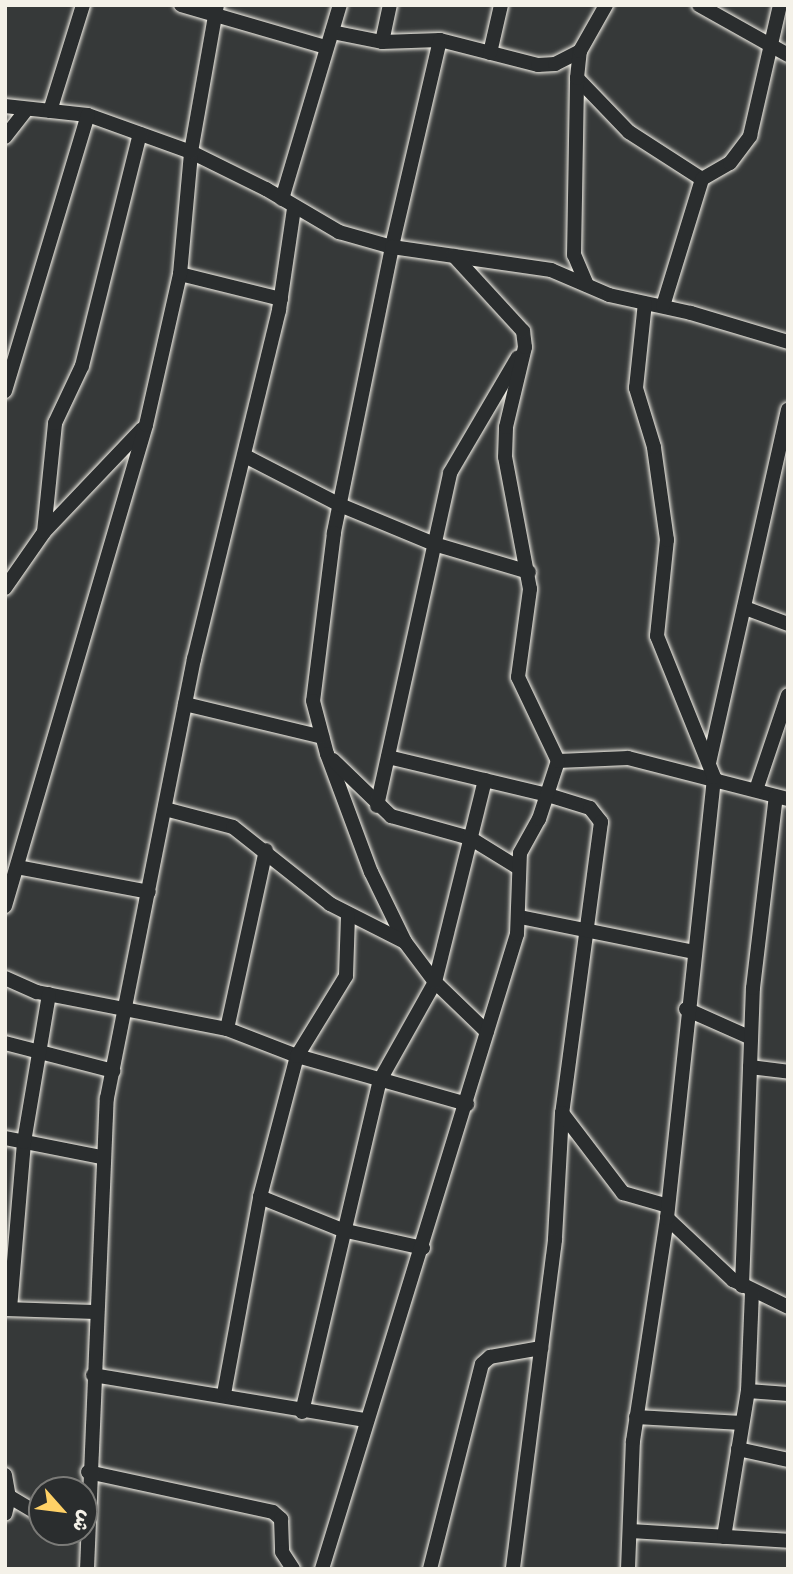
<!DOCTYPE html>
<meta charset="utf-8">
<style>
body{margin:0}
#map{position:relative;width:793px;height:1574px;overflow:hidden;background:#363939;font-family:Dekko,"Playpen Sans Arabic",sans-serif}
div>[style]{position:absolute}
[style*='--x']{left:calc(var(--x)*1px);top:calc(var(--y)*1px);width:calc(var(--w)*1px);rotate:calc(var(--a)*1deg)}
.roads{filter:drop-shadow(0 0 2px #f4f1e8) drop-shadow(0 0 2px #f4f1e8)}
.street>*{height:14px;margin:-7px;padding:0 7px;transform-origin:7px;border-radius:7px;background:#2a2d2e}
span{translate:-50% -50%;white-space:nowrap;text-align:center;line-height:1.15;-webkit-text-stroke:6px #2a2d2e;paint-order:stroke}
.frame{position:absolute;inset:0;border:7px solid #f4f1e8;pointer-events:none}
.north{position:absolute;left:28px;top:1476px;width:70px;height:70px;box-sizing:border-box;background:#2a2d2e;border:2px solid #7b7b78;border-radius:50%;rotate:118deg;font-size:19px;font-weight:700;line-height:28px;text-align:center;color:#f4f1e8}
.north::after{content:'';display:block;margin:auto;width:24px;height:32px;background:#ffd166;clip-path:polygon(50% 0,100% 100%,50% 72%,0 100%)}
</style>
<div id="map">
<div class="roads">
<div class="street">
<i style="--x:181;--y:5;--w:151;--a:16.2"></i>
<i style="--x:699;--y:5;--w:102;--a:29.3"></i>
<i style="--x:332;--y:32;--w:51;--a:11.3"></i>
<i style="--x:382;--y:42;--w:58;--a:-2"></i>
<i style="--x:440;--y:40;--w:101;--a:14.3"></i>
<i style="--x:538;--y:65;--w:17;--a:-3"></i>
<i style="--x:555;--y:64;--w:28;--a:-27"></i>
<i style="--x:440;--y:40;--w:212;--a:103.1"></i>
<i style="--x:392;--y:247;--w:292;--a:101.5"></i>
<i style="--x:334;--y:533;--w:169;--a:97.1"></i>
<i style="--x:313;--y:701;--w:55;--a:75.2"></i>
<i style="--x:327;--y:754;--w:126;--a:69.6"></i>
<i style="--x:371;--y:872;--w:78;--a:64.1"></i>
<i style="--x:405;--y:942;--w:50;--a:53.1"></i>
<i style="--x:435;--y:982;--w:72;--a:43.9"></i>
<i style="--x:382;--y:42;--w:38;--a:-78"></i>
<i style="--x:490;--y:53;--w:49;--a:-77.1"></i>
<i style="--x:577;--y:78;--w:75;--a:46.1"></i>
<i style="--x:629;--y:132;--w:87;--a:32.8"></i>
<i style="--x:5;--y:106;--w:83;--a:6.2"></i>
<i style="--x:88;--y:115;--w:109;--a:19.8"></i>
<i style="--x:191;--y:152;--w:84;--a:26.3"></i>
<i style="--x:266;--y:189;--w:85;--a:30.5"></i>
<i style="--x:339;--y:232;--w:55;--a:15.8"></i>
<i style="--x:392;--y:247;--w:161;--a:8.2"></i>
<i style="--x:551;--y:270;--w:63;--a:23.3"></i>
<i style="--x:609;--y:295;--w:84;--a:12.4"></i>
<i style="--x:691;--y:313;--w:101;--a:16.6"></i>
<i style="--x:50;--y:111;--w:111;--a:-72.7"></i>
<i style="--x:5;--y:137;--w:34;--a:-52"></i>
<i style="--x:282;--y:199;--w:202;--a:-73.4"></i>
<i style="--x:180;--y:274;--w:104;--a:13.9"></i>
<i style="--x:587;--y:285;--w:33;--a:-113"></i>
<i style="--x:574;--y:255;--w:177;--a:-89"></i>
<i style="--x:577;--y:78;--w:27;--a:-84"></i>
<i style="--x:580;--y:51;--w:53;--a:-60.5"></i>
<i style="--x:663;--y:306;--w:133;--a:-72.9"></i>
<i style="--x:702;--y:179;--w:32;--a:-30"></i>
<i style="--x:730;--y:163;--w:34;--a:-53"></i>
<i style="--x:750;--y:136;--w:134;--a:-77.1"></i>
<i style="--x:5;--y:391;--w:288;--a:-73.3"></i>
<i style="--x:245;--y:456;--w:107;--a:27.3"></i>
<i style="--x:340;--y:505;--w:102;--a:22.5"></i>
<i style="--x:434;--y:544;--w:99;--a:16.4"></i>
<i style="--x:44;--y:532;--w:110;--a:-84.2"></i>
<i style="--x:55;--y:423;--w:63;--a:-64.7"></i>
<i style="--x:82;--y:366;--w:239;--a:-76"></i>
<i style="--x:5;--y:588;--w:68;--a:-55.1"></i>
<i style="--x:44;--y:532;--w:142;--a:-46.4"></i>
<i style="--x:745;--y:608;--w:46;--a:20.4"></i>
<i style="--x:185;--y:704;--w:141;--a:13.5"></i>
<i style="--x:388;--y:757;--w:164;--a:13.4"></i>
<i style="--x:548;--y:795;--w:44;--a:17.2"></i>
<i style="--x:590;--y:808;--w:18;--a:52"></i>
<i style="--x:601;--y:822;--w:294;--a:97.6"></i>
<i style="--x:562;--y:1113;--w:127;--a:93.2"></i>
<i style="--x:555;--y:1240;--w:332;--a:97.3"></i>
<i style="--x:333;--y:760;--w:81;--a:44"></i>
<i style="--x:391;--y:816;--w:82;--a:15.6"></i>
<i style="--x:470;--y:838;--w:55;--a:31.7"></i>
<i style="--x:558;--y:761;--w:70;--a:-2.5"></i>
<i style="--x:628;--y:758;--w:165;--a:14.4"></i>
<i style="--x:709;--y:763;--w:362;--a:-77.4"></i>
<i style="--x:756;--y:790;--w:100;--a:-71.4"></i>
<i style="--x:377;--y:806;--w:341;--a:-77.6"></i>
<i style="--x:450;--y:473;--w:134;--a:-59.6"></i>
<i style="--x:165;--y:809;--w:70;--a:14.8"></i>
<i style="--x:233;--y:827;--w:124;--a:38.4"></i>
<i style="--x:330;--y:904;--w:84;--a:26.9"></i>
<i style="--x:17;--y:867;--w:134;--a:10.7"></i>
<i style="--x:5;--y:906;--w:501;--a:-73.66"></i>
<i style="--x:146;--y:425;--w:155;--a:-77.3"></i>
<i style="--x:180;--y:274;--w:122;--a:-84.8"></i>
<i style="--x:191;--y:152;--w:149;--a:-80"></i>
<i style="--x:520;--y:917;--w:177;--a:11.4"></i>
<i style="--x:5;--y:978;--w:35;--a:24"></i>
<i style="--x:37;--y:992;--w:194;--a:11"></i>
<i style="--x:227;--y:1029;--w:75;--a:21.1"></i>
<i style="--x:297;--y:1056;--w:177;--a:15.8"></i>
<i style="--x:686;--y:1009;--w:71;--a:24"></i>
<i style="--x:227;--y:1029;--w:183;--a:-77.7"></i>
<i style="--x:5;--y:1043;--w:112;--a:14.5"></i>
<i style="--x:750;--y:1067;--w:38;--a:7"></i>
<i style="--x:562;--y:1113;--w:101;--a:52.7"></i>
<i style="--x:623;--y:1193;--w:47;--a:16.1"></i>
<i style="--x:5;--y:1138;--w:98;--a:11.2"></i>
<i style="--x:260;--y:1197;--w:88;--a:21.9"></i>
<i style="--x:342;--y:1230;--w:83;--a:12.5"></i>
<i style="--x:667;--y:1218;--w:91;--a:43.2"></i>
<i style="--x:733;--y:1280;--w:61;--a:26.1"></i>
<i style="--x:742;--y:1286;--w:298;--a:-87.9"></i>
<i style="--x:753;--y:988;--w:193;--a:-83.2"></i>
<i style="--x:5;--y:1309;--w:90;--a:1.9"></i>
<i style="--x:10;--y:1309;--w:168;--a:-85.2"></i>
<i style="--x:24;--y:1142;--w:150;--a:-80.4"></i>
<i style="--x:93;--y:1375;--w:277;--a:9.4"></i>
<i style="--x:748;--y:1391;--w:40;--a:4.3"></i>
<i style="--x:224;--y:1394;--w:200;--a:-79.6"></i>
<i style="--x:260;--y:1197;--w:146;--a:-75.3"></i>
<i style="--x:297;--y:1056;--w:94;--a:-58.5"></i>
<i style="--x:346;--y:976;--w:60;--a:-88.1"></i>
<i style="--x:302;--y:1412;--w:341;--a:-76.8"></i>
<i style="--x:380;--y:1080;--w:112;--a:-60.7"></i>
<i style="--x:435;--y:982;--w:208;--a:-76.1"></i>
<i style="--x:636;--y:1417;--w:106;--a:3.2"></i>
<i style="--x:738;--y:1449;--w:51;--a:12.4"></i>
<i style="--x:88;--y:1472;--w:189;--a:12.2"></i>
<i style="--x:273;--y:1512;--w:11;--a:41"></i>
<i style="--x:281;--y:1519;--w:33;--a:88"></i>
<i style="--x:282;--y:1552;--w:20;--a:57"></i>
<i style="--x:5;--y:1475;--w:22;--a:80"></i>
<i style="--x:9;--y:1497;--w:17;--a:103"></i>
<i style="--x:5;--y:1494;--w:43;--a:30.7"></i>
<i style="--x:631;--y:1531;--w:157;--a:3.6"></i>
<i style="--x:724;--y:1537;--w:148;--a:-80.7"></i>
<i style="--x:748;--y:1391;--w:99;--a:-87.7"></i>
<i style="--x:87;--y:1569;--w:471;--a:-87.6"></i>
<i style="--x:107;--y:1098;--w:448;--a:-78.8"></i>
<i style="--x:194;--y:659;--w:359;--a:-76.3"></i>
<i style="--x:279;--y:310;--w:103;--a:-81.6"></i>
<i style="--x:322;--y:1569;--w:664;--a:-72.93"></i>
<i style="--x:517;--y:934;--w:81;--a:-87.9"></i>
<i style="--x:520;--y:853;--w:39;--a:-61"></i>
<i style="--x:539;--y:819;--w:61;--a:-71.9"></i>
<i style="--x:558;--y:761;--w:93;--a:-115.5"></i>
<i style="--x:518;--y:677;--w:89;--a:-82.2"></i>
<i style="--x:530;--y:589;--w:134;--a:-100.7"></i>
<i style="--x:505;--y:457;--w:30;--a:-88"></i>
<i style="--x:506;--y:427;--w:82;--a:-76.6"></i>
<i style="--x:525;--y:347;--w:16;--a:-97"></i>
<i style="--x:523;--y:331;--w:102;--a:-132.6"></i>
<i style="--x:430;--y:1569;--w:211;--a:-75.8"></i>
<i style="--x:482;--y:1364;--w:11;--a:-41"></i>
<i style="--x:490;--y:1357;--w:52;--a:-10"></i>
<i style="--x:628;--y:1569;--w:128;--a:-87.8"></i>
<i style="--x:633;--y:1441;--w:226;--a:-81.3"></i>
<i style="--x:667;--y:1218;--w:443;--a:-83.9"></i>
<i style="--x:714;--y:777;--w:152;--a:-112"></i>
<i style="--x:657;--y:636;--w:97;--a:-84.1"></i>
<i style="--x:667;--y:540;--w:94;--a:-98"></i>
<i style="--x:654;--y:447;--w:62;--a:-107"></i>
<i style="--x:636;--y:388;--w:85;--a:-84"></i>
</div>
</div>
<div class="frame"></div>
<div class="north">ش</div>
</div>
